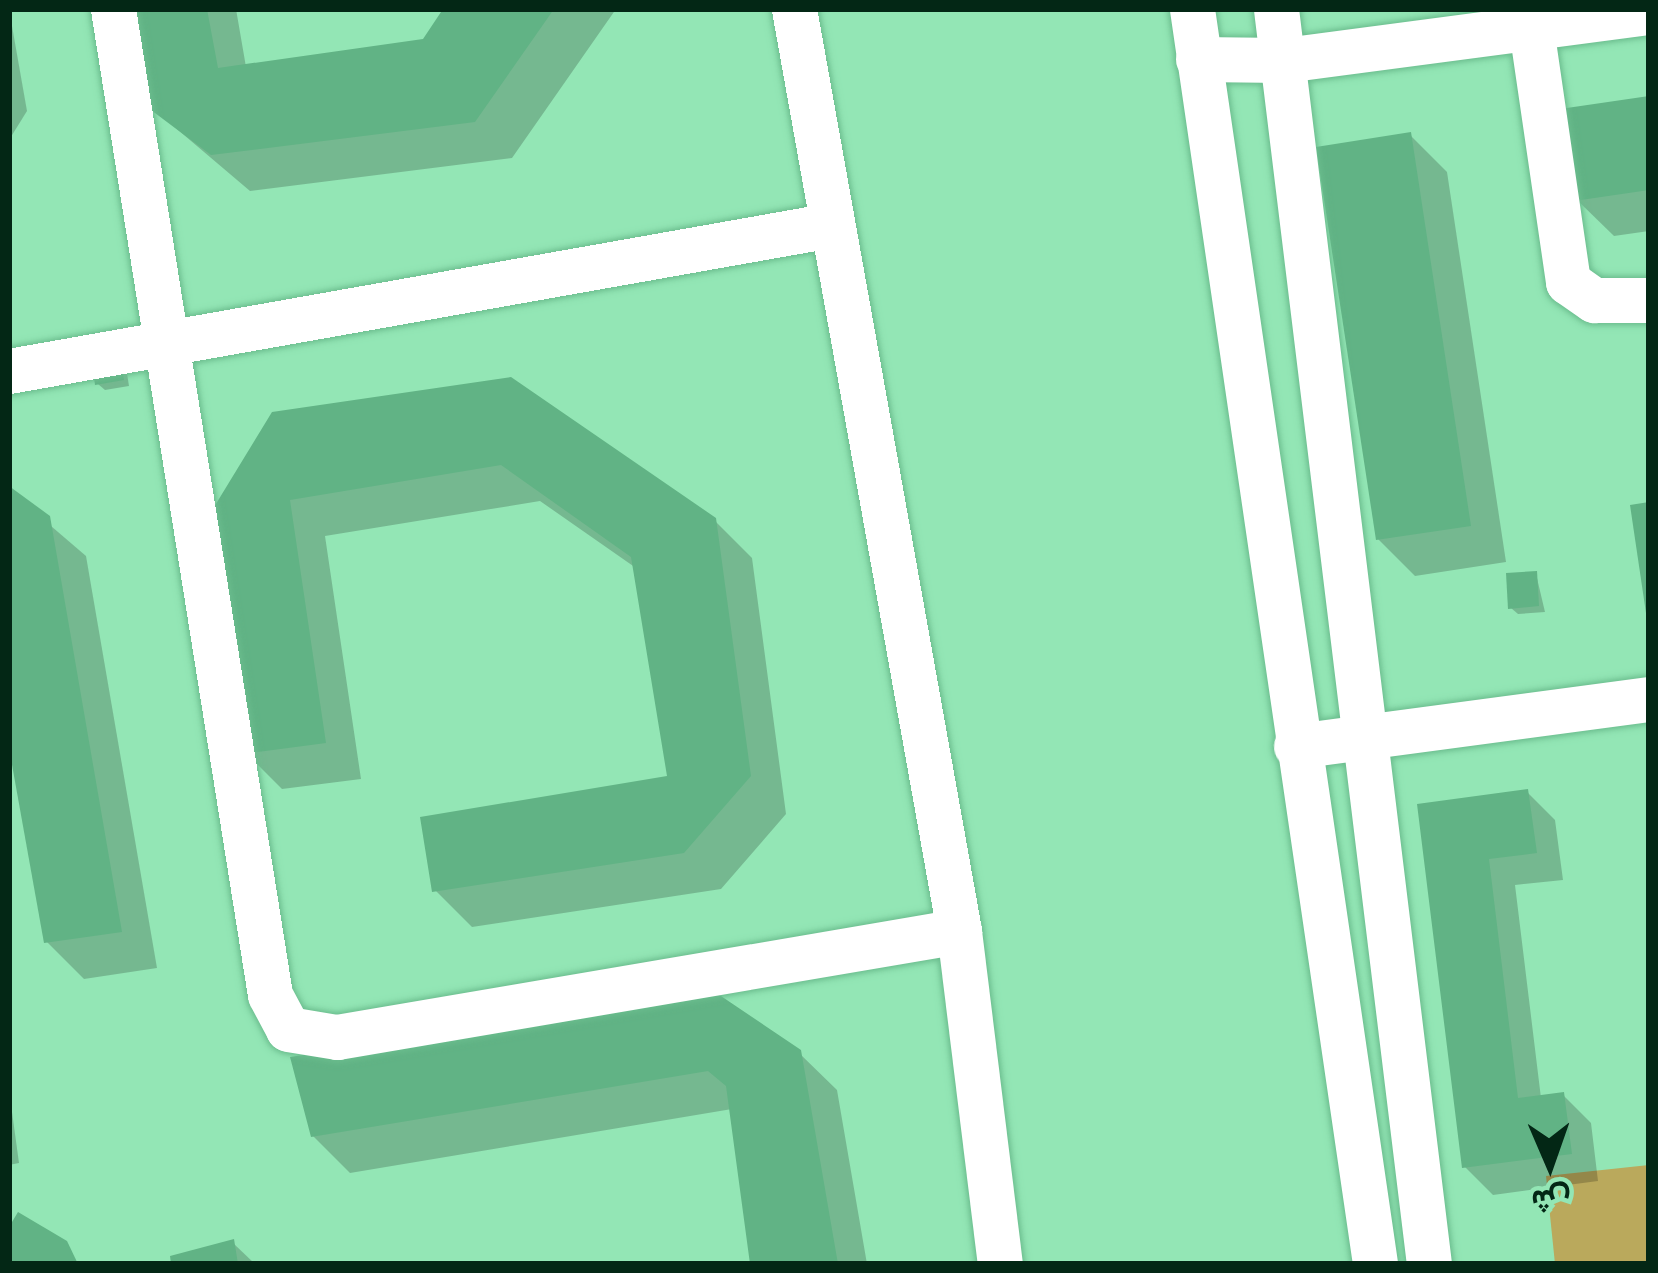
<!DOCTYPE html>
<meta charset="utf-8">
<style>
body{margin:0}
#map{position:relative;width:1658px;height:1273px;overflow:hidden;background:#93e6b5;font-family:Merriweather,Vazirmatn,serif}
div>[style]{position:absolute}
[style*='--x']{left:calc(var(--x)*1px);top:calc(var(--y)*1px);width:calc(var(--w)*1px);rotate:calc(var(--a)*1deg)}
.green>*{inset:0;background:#baa95c}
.shadow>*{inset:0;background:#0003}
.building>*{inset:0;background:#61b385}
.roads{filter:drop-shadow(0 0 3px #6abc8d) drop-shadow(0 0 3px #6abc8d)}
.minor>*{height:45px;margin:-22.5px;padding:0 22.5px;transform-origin:22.5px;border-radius:22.5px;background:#fff}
span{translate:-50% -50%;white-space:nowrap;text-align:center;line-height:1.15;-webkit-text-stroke:10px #93e6b5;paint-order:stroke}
.frame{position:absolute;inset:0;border:12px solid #032715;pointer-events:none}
.north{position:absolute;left:1490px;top:1105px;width:120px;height:120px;-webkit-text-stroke:9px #93e6b5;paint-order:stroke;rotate:178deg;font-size:33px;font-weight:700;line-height:48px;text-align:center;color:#032715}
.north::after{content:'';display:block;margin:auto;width:42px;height:54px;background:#032715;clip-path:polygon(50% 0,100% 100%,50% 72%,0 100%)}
</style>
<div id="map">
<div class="green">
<i style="clip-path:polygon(1649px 1165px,1649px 1264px,1555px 1264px,1546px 1176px)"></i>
</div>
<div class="shadow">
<i style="clip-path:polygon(9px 9px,27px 111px,9px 140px)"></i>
<i style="clip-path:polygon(126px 9px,236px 9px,246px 67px,424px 42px,447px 9px,616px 9px,512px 158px,250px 191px,138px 96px)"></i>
<i style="clip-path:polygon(1649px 99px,1649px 231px,1614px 236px,1577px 200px)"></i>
<i style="clip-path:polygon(1410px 135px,1447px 172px,1506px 562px,1415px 576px,1378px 539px)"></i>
<i style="clip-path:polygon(126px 367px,129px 386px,105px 390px,98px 384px)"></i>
<i style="clip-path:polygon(510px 381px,714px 520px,752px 558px,786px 814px,721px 889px,472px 927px,435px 890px,670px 779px,636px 568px,540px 501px,325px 536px,361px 779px,282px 789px,245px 752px,214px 513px)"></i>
<i style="clip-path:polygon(9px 490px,86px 556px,157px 968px,84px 979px,47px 942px,9px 731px)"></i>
<i style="clip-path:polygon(1536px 574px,1545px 612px,1518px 614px,1511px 608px)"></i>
<i style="clip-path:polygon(1527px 792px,1555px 820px,1563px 880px,1515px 885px,1541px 1098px,1563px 1095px,1591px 1123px,1598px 1181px,1493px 1195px,1465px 1167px,1420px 806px)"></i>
<i style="clip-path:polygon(799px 1053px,837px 1090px,867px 1264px,753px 1264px,732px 1109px,350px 1173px,313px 1136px)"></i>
<i style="clip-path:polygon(9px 1090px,19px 1163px,9px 1165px)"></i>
<i style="clip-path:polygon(233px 1243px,255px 1264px,174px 1264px)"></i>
</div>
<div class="building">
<i style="clip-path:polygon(123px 9px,207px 9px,218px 68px,423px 39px,443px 9px,554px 9px,475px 122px,211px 155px,135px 98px)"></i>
<i style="clip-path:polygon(1649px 96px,1649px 190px,1574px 201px,1560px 109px)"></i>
<i style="clip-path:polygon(1411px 132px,1471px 526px,1376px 540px,1316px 147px)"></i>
<i style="clip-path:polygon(120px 358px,124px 380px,95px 385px,92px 363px)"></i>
<i style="clip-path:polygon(511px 377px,716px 518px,751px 776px,684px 853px,432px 892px,420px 817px,667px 776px,631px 557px,501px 465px,290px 500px,326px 743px,242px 754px,211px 512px,272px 412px)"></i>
<i style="clip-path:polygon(9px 486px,50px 516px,122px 932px,44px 943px,9px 748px)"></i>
<i style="clip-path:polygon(1649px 502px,1649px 613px,1646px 613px,1630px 505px)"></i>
<i style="clip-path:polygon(1537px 571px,1539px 606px,1508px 609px,1506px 573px)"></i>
<i style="clip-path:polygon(1528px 789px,1537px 853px,1489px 859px,1518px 1098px,1564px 1092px,1572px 1154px,1462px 1168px,1417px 804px)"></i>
<i style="clip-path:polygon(715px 992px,801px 1050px,838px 1264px,750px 1264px,726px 1086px,708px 1071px,311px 1137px,290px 1057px)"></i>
<i style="clip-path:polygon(18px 1212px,67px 1241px,78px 1264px,9px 1264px,9px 1227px)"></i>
<i style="clip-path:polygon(234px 1239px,238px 1264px,171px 1264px,170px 1256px)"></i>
</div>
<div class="roads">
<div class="minor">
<i style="--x:113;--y:9;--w:998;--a:80.95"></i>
<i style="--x:270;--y:995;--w:38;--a:62"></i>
<i style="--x:288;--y:1029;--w:50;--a:9.3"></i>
<i style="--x:337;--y:1037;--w:631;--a:-9.67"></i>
<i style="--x:794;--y:9;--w:937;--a:79.85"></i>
<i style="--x:959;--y:931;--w:336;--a:83"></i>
<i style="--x:1192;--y:9;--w:1268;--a:81.7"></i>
<i style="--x:1276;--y:9;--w:1264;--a:83.05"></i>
<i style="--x:1531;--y:28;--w:257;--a:81.7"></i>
<i style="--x:1568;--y:282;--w:32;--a:35"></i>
<i style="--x:1594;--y:300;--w:55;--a:0"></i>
<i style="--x:1198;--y:59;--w:86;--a:0.7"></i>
<i style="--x:1284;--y:60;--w:368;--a:-7.5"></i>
<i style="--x:9;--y:371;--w:835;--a:-10.07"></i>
<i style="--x:1296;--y:746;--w:356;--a:-7.6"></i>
</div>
</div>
<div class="frame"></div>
<div class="north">ش</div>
</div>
